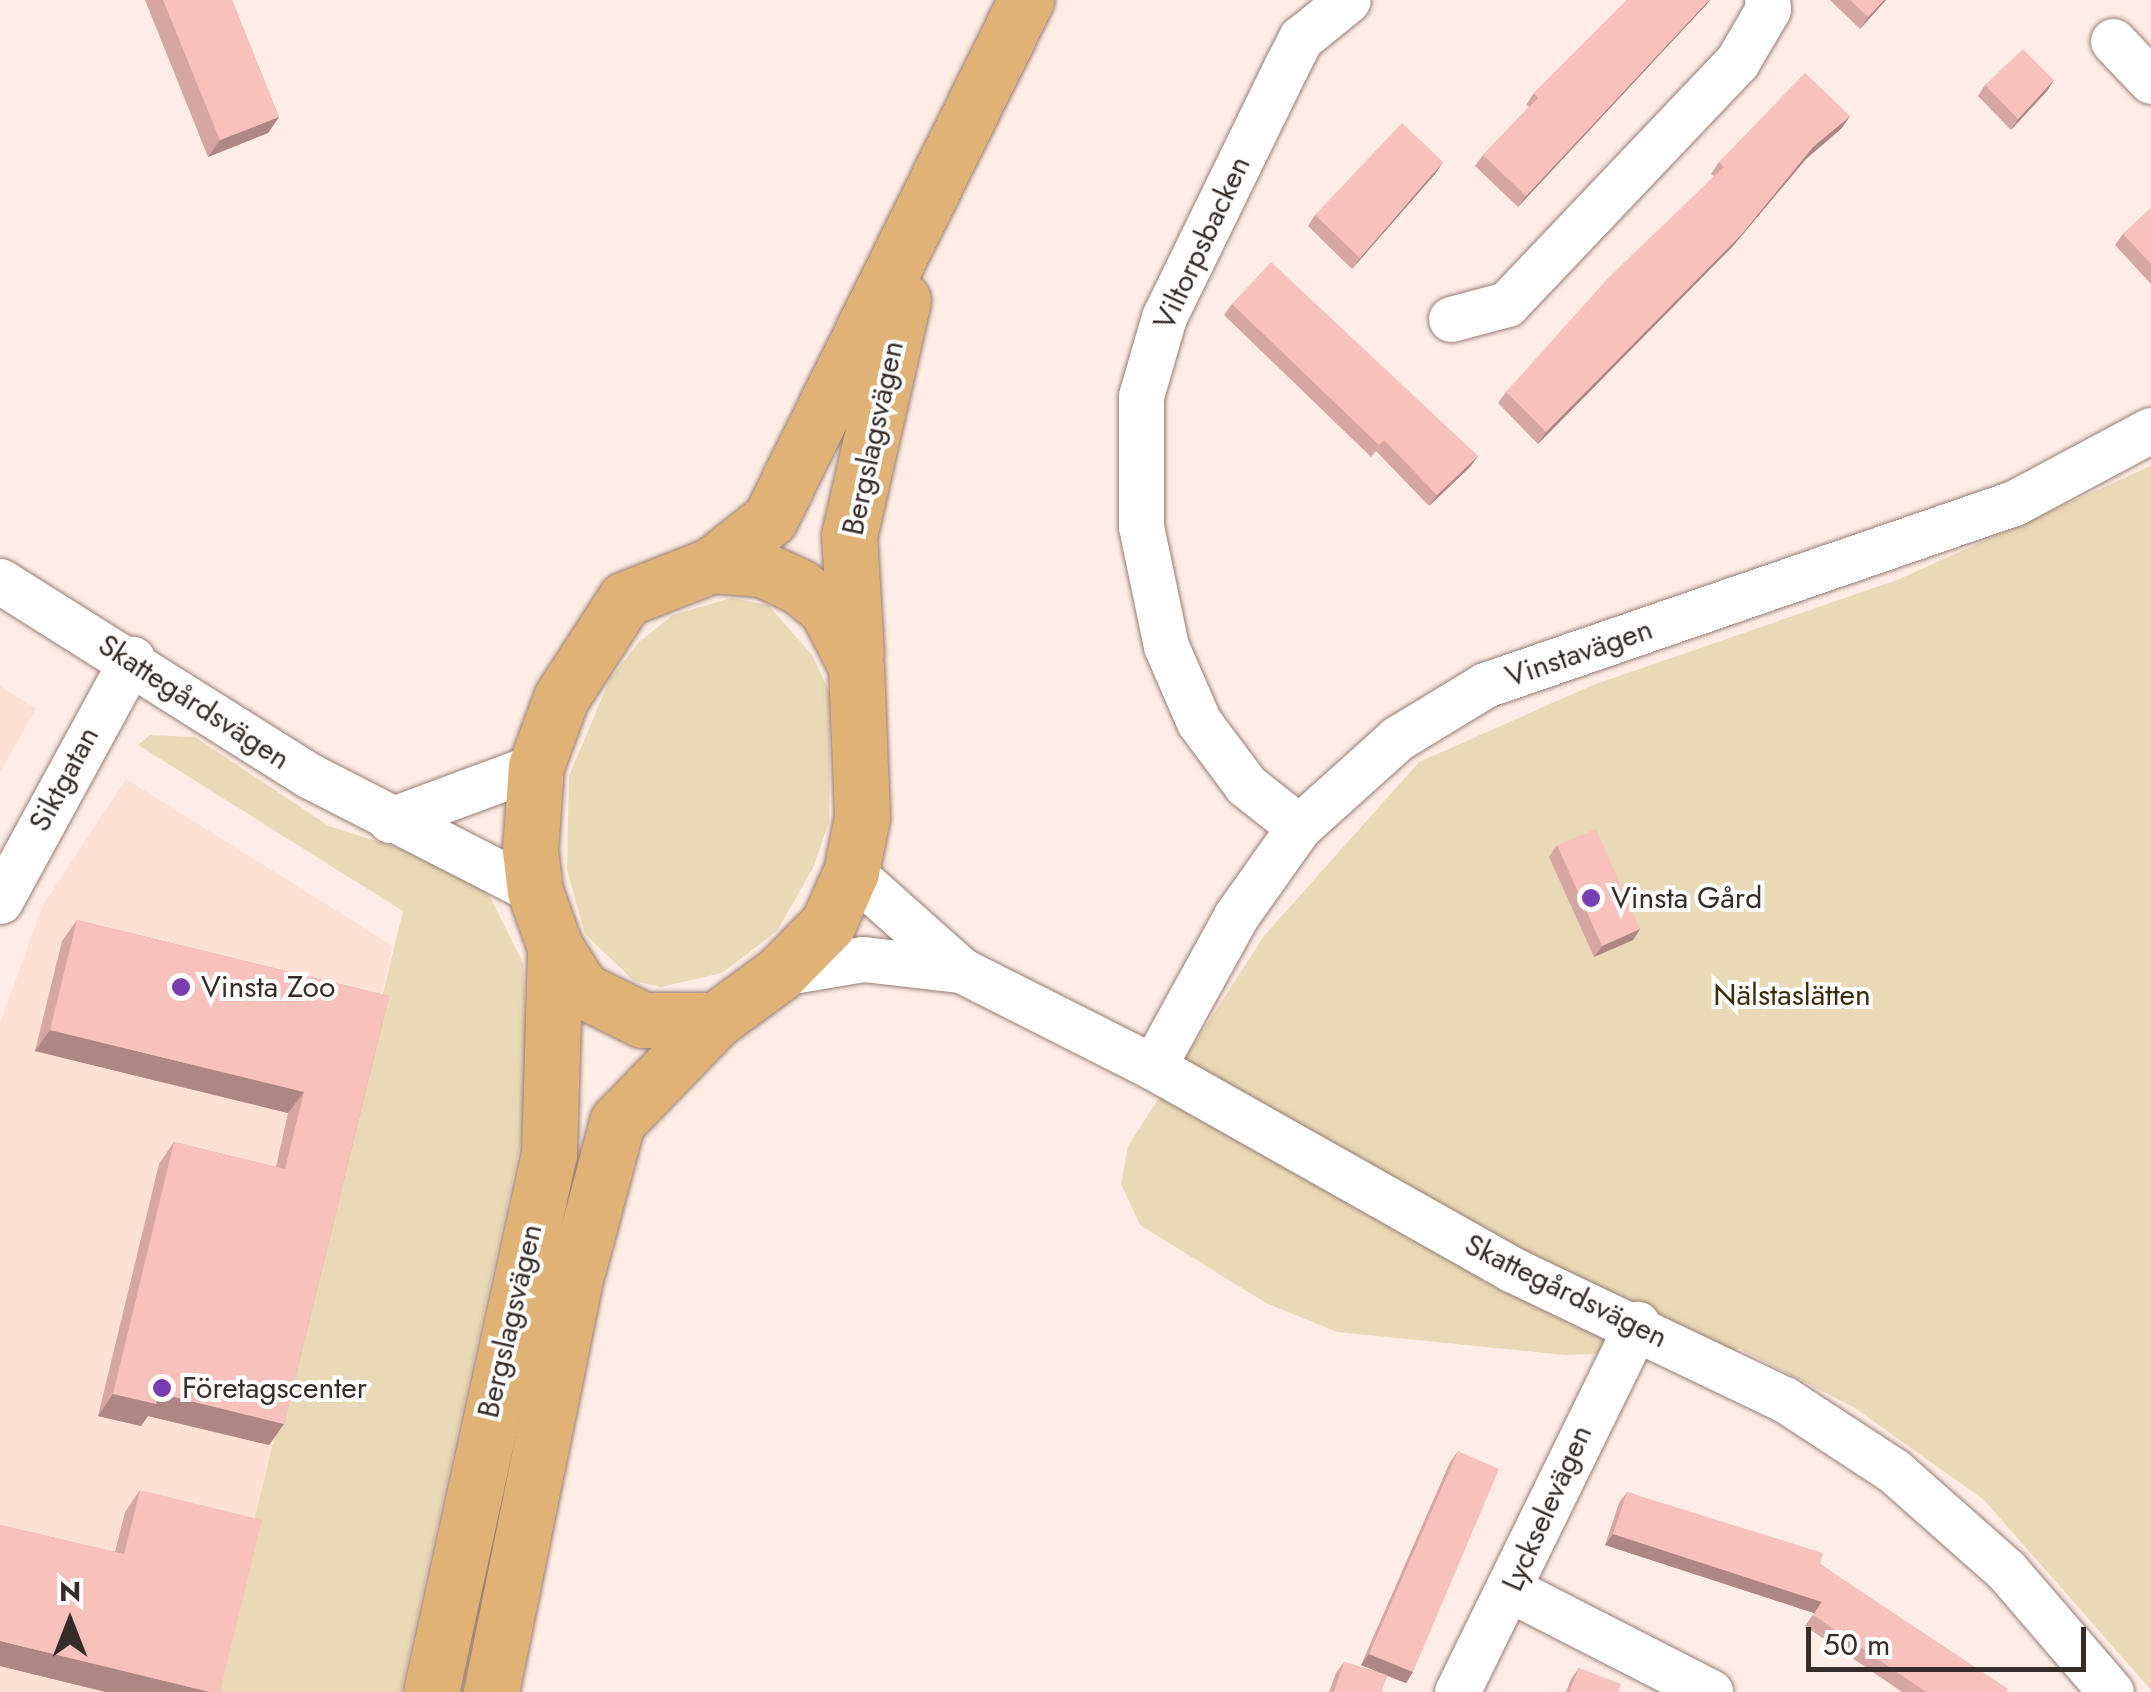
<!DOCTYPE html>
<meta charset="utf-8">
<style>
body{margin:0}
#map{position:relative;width:2151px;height:1692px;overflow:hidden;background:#feede6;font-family:Jost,sans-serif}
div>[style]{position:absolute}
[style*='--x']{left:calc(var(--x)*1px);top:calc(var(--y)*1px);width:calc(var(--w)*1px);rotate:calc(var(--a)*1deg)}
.built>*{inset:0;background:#fde1d5}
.green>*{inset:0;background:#ead9b6}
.roads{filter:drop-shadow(0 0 2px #967d73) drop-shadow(0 0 2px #967d73)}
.minor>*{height:45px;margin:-22.5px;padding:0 22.5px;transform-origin:22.5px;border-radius:22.5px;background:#fff}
.major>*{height:55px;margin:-27.5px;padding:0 27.5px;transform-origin:27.5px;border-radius:27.5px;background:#e0b276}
.wall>*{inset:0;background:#d5a6a2}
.shaded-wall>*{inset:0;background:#ae8784}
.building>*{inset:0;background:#f8c1bc}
.dots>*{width:28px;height:28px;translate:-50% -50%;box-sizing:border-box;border:5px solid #fefefe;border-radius:50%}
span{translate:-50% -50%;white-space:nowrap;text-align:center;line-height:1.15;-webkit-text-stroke:8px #fefefe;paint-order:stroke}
.street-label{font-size:30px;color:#372d28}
.poi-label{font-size:30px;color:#372d28}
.left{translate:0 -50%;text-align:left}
.park-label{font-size:30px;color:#3c2d07}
.north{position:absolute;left:20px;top:1572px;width:100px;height:100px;-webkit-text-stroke:8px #fefefe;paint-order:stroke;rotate:0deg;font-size:28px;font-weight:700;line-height:40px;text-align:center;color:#372d28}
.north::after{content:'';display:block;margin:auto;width:35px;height:45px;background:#372d28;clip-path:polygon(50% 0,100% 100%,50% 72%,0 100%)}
.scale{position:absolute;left:1806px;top:1627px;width:280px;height:45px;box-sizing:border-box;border:5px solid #372d28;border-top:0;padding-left:12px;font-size:30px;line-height:35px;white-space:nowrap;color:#372d28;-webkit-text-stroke:8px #fefefe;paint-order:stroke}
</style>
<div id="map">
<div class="built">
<i style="clip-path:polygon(0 686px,36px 709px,0 772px)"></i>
<i style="clip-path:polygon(126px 779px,393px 946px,212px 1692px,0 1692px,0 1023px,43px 905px)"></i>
</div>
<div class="green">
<i style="clip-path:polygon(2151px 466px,2151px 1690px,1984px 1500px,1855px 1408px,1740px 1349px,1565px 1355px,1337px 1332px,1266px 1303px,1140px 1225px,1121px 1184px,1128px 1146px,1264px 936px,1419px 762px,1593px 685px,1897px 580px)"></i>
<i style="clip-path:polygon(731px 598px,768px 605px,812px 655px,830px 693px,829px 822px,813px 868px,777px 931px,722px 973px,661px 987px,634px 981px,585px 934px,567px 870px,569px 776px,610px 679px,639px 642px,673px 615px)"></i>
<i style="clip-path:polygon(150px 735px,195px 737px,329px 826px,423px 856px,487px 891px,523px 963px,528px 1047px,521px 1141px,401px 1692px,212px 1692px,403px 911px,138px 745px)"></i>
</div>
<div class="roads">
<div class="minor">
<i style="--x:2113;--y:41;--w:55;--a:46.5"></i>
<i style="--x:1451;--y:319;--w:58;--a:-15"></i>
<i style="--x:1507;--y:304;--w:334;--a:-46.5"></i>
<i style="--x:1737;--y:62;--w:61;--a:-59.7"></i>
<i style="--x:1768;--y:9;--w:9;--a:-96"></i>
<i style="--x:0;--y:581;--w:366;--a:32.2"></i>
<i style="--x:310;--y:776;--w:253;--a:27.1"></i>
<i style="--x:390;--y:820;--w:156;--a:-20.3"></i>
<i style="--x:1299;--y:827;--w:68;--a:-141.6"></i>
<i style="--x:1246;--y:785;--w:79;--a:-126.7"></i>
<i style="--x:1199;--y:722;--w:83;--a:-113.5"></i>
<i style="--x:1166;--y:646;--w:123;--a:-101.8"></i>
<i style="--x:1141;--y:526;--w:130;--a:-90"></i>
<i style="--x:1141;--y:396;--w:82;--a:-73.8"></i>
<i style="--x:1164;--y:317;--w:278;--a:-64"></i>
<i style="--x:1286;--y:67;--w:33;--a:-63"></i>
<i style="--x:1301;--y:38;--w:60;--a:-39"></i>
<i style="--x:851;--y:872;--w:147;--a:41.7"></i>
<i style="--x:961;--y:970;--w:215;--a:26.8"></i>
<i style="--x:1153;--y:1067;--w:413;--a:29.4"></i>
<i style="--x:1513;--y:1270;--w:300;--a:25.5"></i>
<i style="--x:1784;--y:1399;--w:131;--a:33.2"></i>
<i style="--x:1894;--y:1471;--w:149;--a:41.5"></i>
<i style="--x:2006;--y:1570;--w:161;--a:49.3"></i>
<i style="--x:0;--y:901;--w:276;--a:-61.4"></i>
<i style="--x:780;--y:973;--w:84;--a:-9.6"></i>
<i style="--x:863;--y:959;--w:99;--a:6.4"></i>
<i style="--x:1153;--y:1067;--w:172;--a:-61.2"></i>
<i style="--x:1236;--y:916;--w:109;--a:-54.7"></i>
<i style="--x:1299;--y:827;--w:133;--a:-42"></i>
<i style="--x:1398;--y:738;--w:102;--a:-31.3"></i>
<i style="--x:1485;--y:685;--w:559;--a:-18.99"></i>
<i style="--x:2014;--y:503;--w:155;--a:-28.1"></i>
<i style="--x:1511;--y:1590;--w:224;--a:27.1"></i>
<i style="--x:1457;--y:1692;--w:410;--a:-63.9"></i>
</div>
<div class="major">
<i style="--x:712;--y:565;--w:50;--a:4.6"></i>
<i style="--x:762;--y:569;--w:42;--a:25.3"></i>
<i style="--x:800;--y:587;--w:33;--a:39"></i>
<i style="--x:826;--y:608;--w:65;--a:62.7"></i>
<i style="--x:856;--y:666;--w:151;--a:87.7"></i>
<i style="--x:862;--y:817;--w:56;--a:101.3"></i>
<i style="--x:851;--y:872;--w:57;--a:113.9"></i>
<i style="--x:828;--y:924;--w:69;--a:134.4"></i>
<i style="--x:780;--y:973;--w:79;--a:143.7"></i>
<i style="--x:716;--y:1020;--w:73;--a:180"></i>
<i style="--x:643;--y:1020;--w:68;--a:-153.8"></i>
<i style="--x:582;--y:990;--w:51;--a:-122.1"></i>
<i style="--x:555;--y:947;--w:59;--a:-109.7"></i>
<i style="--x:535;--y:891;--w:41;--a:-97"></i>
<i style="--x:530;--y:850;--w:84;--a:-85.9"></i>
<i style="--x:536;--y:766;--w:72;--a:-69.8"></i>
<i style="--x:561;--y:698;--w:118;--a:-57.1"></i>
<i style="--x:625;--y:599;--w:93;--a:-21.3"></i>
<i style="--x:712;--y:565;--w:74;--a:-38.4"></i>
<i style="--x:770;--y:519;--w:579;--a:-63.74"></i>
<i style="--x:856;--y:653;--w:117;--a:-93.4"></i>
<i style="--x:849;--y:536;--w:242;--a:-77.1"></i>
<i style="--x:431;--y:1692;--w:552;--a:-77.65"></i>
<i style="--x:549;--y:1153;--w:206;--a:-88.3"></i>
<i style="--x:491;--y:1692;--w:417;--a:-78.5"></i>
<i style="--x:574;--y:1283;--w:167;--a:-75"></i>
<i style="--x:617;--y:1122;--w:142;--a:-45.9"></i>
</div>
</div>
<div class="wall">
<i style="clip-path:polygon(145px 0,232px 0,279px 117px,268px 133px,208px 157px)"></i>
<i style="clip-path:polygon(1627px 0,1710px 0,1518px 207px,1475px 166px,1483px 155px,1529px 107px,1526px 105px,1534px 93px)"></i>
<i style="clip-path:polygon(1830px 0,1886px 0,1860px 29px)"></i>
<i style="clip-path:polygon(2054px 80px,2047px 91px,2011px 130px,1978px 96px,1985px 85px)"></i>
<i style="clip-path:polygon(1842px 128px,1806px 159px,1733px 246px,1538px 444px,1498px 403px,1506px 392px,1714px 176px,1711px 174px,1719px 162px)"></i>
<i style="clip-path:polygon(1443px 162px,1435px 174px,1352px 269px,1308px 226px,1315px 215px)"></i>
<i style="clip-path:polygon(2151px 208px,2151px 284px,2115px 245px,2123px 234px)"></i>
<i style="clip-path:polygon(1232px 304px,1478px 456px,1470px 467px,1429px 506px,1376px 451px,1371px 457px,1224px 315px)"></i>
<i style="clip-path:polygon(1557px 845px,1640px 929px,1633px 940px,1594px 957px,1549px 857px)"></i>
<i style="clip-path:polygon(77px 920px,389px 996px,284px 1424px,269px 1445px,148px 1416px,141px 1426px,98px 1416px,159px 1164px,174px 1142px,276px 1167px,288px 1113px,35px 1051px,62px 941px)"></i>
<i style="clip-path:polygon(1458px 1451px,1413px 1672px,1406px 1683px,1387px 1676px,1381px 1692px,1329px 1692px,1336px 1673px,1344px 1662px,1378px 1672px,1361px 1665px,1450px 1462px)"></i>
<i style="clip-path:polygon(140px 1490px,220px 1692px,106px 1692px,0 1666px,0 1525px,115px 1552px,125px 1512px)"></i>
<i style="clip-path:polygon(1627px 1492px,1820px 1564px,2006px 1692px,1902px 1692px,1805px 1626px,1814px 1613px,1605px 1545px,1619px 1503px)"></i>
<i style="clip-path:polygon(1579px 1668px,1618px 1692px,1566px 1692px,1571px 1679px)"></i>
</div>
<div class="shaded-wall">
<i style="clip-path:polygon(1709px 0,1710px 0,1707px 4px,1518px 207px,1526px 196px)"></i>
<i style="clip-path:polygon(1884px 0,1886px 0,1860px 29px,1868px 17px)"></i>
<i style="clip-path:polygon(2054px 80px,2047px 91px,2011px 130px,2018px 119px)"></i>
<i style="clip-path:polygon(1850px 116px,1842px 128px,1806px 159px,1733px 246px,1538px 444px,1546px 432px,1813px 147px)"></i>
<i style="clip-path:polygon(279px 117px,268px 133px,208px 157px,220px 140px)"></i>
<i style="clip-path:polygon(1443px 162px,1435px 174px,1352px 269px,1360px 258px)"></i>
<i style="clip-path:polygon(1478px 456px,1470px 467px,1429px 506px,1437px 495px)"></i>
<i style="clip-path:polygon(1640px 929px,1633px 940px,1594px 957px,1602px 946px)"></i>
<i style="clip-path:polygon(50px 1030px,304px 1092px,288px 1113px,35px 1051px)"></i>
<i style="clip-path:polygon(158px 1393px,284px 1424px,269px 1445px,148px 1416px,141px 1426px,98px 1416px,113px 1394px)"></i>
<i style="clip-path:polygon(1613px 1534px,1822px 1602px,1814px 1613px,1605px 1545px)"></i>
<i style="clip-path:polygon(0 1641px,210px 1692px,106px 1692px,0 1666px)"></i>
<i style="clip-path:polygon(1369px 1654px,1413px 1672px,1406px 1683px,1361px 1665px)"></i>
</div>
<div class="building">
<i style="clip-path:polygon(163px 0,232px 0,279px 117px,220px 140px)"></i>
<i style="clip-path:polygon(1627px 0,1709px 0,1526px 196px,1483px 155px,1538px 98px,1534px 93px)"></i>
<i style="clip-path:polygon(1850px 0,1884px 0,1868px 17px)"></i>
<i style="clip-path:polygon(2023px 49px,2054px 80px,2018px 119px,1985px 85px)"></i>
<i style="clip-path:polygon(1805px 73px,1850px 116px,1813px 147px,1741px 235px,1546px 432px,1506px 392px,1610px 276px,1724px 167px,1719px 162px)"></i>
<i style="clip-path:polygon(1402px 123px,1443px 162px,1360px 258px,1315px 215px)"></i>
<i style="clip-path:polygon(2151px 208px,2151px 264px,2123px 234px)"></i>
<i style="clip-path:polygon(1271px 262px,1478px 456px,1437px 495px,1384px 440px,1379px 445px,1232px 304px)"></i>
<i style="clip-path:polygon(1596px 829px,1640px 929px,1602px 946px,1557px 845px)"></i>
<i style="clip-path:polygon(77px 920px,389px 996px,284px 1424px,158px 1393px,156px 1404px,113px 1394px,174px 1142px,285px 1169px,304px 1092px,50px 1030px)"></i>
<i style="clip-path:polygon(1458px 1451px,1499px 1469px,1413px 1672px,1369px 1654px)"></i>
<i style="clip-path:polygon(140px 1490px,262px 1520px,220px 1692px,210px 1692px,0 1641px,0 1525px,124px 1554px)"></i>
<i style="clip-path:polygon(1627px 1492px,1823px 1553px,1820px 1564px,2008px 1689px,2006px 1692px,1926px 1692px,1813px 1615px,1822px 1602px,1613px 1534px)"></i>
<i style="clip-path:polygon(1344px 1662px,1387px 1675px,1381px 1692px,1334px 1692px)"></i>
<i style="clip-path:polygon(1579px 1668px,1621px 1684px,1618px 1692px,1569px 1692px)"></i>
</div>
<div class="dots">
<i style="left:1591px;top:898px;background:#793db2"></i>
<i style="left:181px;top:987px;background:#793db2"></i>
<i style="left:162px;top:1388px;background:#793db2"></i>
</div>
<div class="street-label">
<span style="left:1202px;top:243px;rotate:-65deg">Viltorpsbacken</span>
<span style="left:873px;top:438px;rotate:-78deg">Bergslagsvägen</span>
<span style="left:1579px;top:653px;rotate:-19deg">Vinstavägen</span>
<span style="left:194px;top:702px;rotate:33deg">Skattegårdsvägen</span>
<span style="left:64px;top:779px;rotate:-62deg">Siktgatan</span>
<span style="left:1566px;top:1291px;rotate:26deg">Skattegårdsvägen</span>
<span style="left:510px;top:1321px;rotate:-77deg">Bergslagsvägen</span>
<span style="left:1547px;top:1508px;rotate:-66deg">Lyckselevägen</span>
</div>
<div class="poi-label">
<span class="left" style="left:1611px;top:898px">Vinsta Gård</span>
<span class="left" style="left:201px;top:987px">Vinsta Zoo</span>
<span class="left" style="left:182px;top:1388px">Företagscenter</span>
</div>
<div class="park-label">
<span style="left:1792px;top:995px">Nälstaslätten</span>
</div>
<div class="north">N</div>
<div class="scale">50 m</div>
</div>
